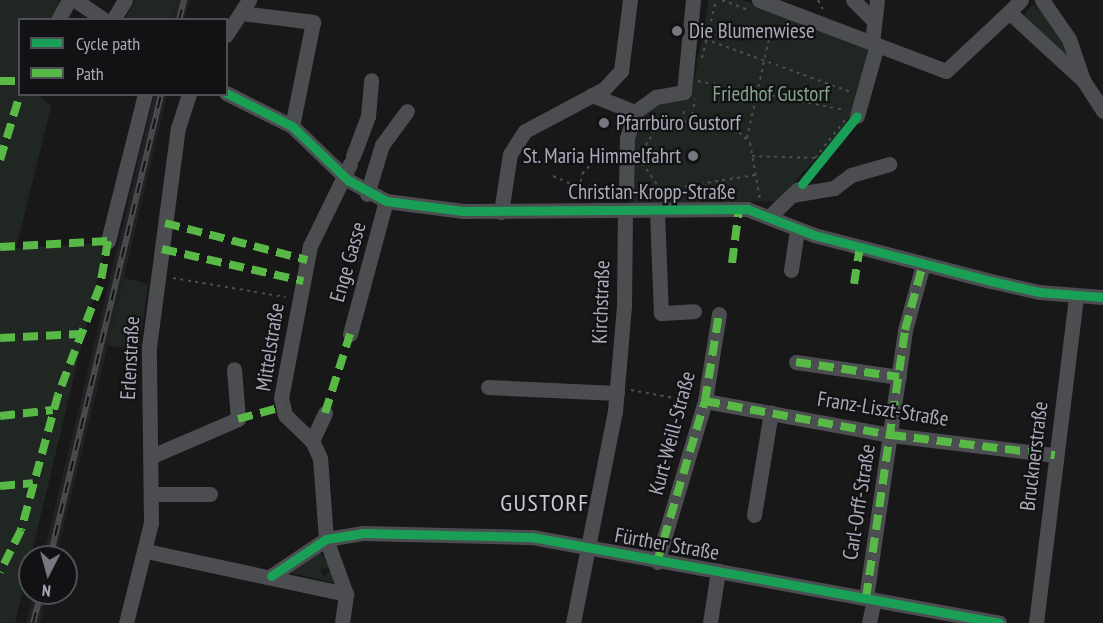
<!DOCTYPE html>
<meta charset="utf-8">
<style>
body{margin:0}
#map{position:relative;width:1103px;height:623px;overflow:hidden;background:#181818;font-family:"PT Sans Narrow",sans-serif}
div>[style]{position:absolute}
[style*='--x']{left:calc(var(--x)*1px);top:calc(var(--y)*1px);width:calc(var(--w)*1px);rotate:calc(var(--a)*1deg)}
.built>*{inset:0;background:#222224}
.green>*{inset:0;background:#202722}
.path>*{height:2px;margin-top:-1px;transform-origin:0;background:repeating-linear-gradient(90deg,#4e4e52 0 3px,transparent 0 7.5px)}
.minor>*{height:15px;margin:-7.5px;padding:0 7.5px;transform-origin:7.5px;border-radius:7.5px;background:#4c4d51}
.rail>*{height:6px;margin-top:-3px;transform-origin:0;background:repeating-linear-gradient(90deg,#121214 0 11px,#4c4d50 0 22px);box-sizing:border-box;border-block:2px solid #4c4d50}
.quiet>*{height:8px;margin-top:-4px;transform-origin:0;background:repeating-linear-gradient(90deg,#58b947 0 15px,transparent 0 23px)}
.cycleway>*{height:9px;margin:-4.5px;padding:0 4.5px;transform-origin:4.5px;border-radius:4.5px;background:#1a9f57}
.dots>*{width:16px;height:16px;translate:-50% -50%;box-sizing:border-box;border:3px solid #121214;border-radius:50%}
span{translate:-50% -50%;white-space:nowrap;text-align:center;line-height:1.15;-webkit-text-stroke:4.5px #121214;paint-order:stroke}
.poi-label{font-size:21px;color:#a9abb8}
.left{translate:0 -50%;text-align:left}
.right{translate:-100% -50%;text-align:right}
.park-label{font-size:21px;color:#81a38a}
.street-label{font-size:21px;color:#a9abb8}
.quarter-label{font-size:24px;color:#cacbd4;letter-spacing:1.5px}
.legend{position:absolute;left:18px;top:18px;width:210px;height:78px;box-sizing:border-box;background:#121214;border:2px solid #4e4f56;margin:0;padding:8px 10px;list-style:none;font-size:18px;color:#a9abb8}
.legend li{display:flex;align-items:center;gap:12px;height:30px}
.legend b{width:30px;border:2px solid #4e4f56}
.north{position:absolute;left:18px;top:545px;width:60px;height:60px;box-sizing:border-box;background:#121214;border:2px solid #4e4f56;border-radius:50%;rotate:186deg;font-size:16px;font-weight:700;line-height:24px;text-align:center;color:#a9abb8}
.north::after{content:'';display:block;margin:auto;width:21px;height:27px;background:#767880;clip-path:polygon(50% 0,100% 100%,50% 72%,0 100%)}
</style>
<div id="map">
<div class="built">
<i style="clip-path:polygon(177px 0,190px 0,185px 19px,172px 20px)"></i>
<i style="clip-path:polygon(154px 95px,167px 95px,109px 341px,56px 557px,43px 557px)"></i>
<i style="clip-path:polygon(34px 593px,47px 593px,40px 623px,26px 623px)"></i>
</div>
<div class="green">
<i style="clip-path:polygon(0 0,58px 0,62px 5px,54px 19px,20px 20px,20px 94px,40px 95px,51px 107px,16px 248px,106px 243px,15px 623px,0 623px)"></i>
<i style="clip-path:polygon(135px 0,177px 0,172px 19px,125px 19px)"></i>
<i style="clip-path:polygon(709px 0,743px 0,873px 49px,856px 114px,777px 201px,630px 205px,629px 157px,642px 109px,691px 98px)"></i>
<i style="clip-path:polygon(1032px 4px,1050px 19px,1080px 72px,1023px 17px)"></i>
<i style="clip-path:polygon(124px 278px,148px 284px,139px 350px,108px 345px)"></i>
<i style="clip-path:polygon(318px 550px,331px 568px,320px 569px,323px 577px,332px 570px,334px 583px,288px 572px)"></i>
</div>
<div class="path">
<i style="--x:722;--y:0;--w:28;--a:21"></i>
<i style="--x:818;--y:0;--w:11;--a:63"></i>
<i style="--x:705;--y:39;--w:155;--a:20"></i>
<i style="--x:702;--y:58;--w:60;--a:-76.4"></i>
<i style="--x:698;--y:81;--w:150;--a:11.2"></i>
<i style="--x:683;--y:121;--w:15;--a:-86"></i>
<i style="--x:691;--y:122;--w:23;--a:-80"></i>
<i style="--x:747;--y:138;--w:120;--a:-77.5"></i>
<i style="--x:752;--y:156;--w:63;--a:1.8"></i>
<i style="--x:815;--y:158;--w:48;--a:-51.7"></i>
<i style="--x:755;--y:175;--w:95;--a:170.9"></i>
<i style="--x:661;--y:190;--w:32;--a:-125"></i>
<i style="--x:643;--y:164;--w:12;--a:-95"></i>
<i style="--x:642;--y:152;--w:24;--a:-60"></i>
<i style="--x:654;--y:131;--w:31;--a:-19"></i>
<i style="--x:683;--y:121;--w:57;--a:11.1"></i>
<i style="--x:739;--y:132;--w:16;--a:45"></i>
<i style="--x:750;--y:143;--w:58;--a:80"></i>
<i style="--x:553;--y:176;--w:36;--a:24"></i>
<i style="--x:578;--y:197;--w:23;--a:-80"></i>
<i style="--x:582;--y:174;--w:19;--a:-47"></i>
<i style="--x:173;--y:278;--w:114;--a:9.6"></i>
<i style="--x:631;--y:390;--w:60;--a:10.6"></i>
</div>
<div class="minor">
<i style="--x:75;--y:0;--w:36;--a:34"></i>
<i style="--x:759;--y:0;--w:200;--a:20.8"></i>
<i style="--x:946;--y:71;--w:86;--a:-43.1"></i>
<i style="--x:853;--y:0;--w:30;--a:45"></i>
<i style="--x:1021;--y:0;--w:17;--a:135"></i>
<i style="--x:1009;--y:12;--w:100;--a:42.6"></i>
<i style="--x:1083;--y:80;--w:37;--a:57"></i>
<i style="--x:1042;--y:0;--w:47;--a:55.3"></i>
<i style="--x:1069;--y:39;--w:43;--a:71.1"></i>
<i style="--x:241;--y:13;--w:73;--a:7.1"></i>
<i style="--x:313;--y:22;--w:106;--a:101.4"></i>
<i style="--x:58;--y:20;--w:23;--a:-61"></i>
<i style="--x:113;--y:20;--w:23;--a:-59"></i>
<i style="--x:226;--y:35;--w:42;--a:-56.7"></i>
<i style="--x:872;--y:43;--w:43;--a:-83.4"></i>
<i style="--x:226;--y:93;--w:74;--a:26.6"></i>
<i style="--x:292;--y:126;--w:78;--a:44"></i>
<i style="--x:348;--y:180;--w:43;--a:28.9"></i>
<i style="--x:386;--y:201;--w:78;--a:7.4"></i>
<i style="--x:463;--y:211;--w:284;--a:-0.4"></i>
<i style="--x:747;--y:209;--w:72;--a:21.2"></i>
<i style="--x:814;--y:235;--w:183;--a:14.6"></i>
<i style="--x:991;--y:281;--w:49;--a:12.9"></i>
<i style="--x:1039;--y:292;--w:64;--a:4.5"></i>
<i style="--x:592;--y:95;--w:46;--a:21.6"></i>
<i style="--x:857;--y:116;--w:74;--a:-74.3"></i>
<i style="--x:353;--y:156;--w:43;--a:-69.4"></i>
<i style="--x:368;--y:116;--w:36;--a:-85"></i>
<i style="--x:626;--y:193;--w:55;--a:-89"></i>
<i style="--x:627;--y:138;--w:27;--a:-73"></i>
<i style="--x:635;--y:112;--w:26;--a:-36"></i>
<i style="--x:656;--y:97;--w:28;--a:-10"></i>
<i style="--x:684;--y:92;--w:92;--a:-84.4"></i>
<i style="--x:367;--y:194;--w:51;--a:-73"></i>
<i style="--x:382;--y:145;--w:42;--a:-53.7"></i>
<i style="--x:792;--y:195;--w:43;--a:-9.5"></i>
<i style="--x:834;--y:188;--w:21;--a:-37"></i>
<i style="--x:851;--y:175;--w:40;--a:-16"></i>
<i style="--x:657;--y:211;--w:102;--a:87.8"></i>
<i style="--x:661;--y:313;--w:33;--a:-3"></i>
<i style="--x:501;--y:212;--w:59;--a:-81.2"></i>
<i style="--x:510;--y:154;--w:27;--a:-57"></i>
<i style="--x:525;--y:131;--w:89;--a:-28"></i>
<i style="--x:604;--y:89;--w:25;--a:-47"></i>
<i style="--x:621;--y:71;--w:72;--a:-82.8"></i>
<i style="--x:769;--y:217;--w:40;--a:-44"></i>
<i style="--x:108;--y:241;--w:152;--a:-75.9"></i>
<i style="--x:791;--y:270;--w:40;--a:-81.5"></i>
<i style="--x:350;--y:334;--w:138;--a:-74.9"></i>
<i style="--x:796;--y:362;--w:104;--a:8.3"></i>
<i style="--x:488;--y:387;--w:129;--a:2.7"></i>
<i style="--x:705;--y:401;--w:189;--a:10.4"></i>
<i style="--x:891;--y:435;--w:165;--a:7"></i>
<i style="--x:312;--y:441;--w:31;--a:-65"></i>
<i style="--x:152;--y:456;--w:94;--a:-23.3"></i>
<i style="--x:238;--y:419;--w:50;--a:-94.6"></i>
<i style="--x:153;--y:494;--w:57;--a:0"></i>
<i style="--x:754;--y:515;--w:104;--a:-80.6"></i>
<i style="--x:146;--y:551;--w:205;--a:12.1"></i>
<i style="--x:657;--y:562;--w:168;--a:-73.4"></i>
<i style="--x:705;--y:401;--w:88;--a:-80.9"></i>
<i style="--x:271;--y:576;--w:66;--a:-33.9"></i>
<i style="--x:326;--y:539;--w:37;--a:-9"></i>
<i style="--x:363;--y:533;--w:169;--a:1.4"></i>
<i style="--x:532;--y:537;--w:475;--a:10.4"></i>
<i style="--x:866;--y:598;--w:271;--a:-81.7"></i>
<i style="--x:905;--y:330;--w:68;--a:-74.7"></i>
<i style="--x:126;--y:623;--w:103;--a:-76"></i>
<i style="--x:151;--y:523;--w:176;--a:-90.7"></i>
<i style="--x:149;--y:347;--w:221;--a:-82.5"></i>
<i style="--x:178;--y:128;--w:36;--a:-72"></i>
<i style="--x:342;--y:623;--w:29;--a:-82"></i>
<i style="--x:346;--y:594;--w:59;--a:-110"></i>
<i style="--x:326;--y:539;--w:81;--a:-94.2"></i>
<i style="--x:320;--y:458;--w:19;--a:-115"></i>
<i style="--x:312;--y:441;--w:37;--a:-136"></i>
<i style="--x:285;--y:415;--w:17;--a:-103"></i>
<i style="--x:281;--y:398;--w:155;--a:-79.2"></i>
<i style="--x:310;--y:246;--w:91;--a:-64"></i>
<i style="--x:573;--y:623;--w:216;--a:-78.8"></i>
<i style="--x:615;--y:411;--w:104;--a:-85.1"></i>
<i style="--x:624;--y:307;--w:95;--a:-89.4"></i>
<i style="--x:710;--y:623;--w:53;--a:-81.3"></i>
<i style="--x:869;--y:623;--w:24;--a:-78"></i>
<i style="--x:1036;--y:623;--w:330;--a:-83"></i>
</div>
<div class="rail">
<i style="--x:179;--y:20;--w:21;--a:-76"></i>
<i style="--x:50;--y:557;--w:476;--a:-76.5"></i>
<i style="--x:33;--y:623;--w:31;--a:-75"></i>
</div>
<div class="quiet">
<i style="--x:0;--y:81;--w:20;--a:0"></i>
<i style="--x:0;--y:160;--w:69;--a:-73.1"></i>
<i style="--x:165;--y:223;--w:147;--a:14.6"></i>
<i style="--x:0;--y:247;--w:108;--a:-3.2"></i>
<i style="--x:108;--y:241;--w:46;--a:100.1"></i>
<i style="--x:100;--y:286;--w:117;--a:111.1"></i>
<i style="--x:58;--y:395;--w:140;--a:105.3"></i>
<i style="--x:21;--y:530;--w:47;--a:116.6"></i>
<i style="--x:162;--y:249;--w:145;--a:12.8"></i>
<i style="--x:732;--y:263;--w:54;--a:-82.6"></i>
<i style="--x:854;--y:284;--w:37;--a:-81"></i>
<i style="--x:0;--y:338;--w:80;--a:-2.9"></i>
<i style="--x:796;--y:362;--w:104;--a:8.3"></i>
<i style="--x:705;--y:401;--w:189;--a:10.4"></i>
<i style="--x:891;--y:435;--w:165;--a:7"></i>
<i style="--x:325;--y:413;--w:83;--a:-72.4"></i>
<i style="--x:0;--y:416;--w:53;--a:-6.5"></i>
<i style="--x:238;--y:419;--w:46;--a:-15.3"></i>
<i style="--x:0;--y:486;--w:33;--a:-5"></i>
<i style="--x:657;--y:562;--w:168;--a:-73.4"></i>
<i style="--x:705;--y:401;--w:88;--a:-80.9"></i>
<i style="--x:866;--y:598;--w:271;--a:-81.7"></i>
<i style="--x:905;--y:330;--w:68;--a:-74.7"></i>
</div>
<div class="cycleway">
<i style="--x:226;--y:93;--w:74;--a:26.6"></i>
<i style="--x:292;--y:126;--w:78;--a:44"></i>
<i style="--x:348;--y:180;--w:43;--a:28.9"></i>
<i style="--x:386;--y:201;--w:78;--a:7.4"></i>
<i style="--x:463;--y:211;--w:284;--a:-0.4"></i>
<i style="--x:747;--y:209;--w:72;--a:21.2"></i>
<i style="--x:814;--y:235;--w:183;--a:14.6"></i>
<i style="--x:991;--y:281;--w:49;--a:12.9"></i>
<i style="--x:1039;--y:292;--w:64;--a:4.5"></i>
<i style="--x:802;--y:184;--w:87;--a:-51"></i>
<i style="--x:271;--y:576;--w:66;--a:-33.9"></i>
<i style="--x:326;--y:539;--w:37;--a:-9"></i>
<i style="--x:363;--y:533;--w:169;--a:1.4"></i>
<i style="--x:532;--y:537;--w:475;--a:10.4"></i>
</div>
<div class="dots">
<i style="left:677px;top:31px;background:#767880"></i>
<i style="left:604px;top:123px;background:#767880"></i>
<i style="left:693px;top:156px;background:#767880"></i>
</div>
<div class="poi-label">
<span class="left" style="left:689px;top:31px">Die Blumenwiese</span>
<span class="left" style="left:616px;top:123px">Pfarrbüro Gustorf</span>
<span class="right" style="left:681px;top:156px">St. Maria Himmelfahrt</span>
</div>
<div class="park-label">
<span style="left:771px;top:94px">Friedhof Gustorf</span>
</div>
<div class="street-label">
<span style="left:652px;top:192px">Christian-Kropp-Straße</span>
<span style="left:348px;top:262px;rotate:-74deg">Enge Gasse</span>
<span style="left:601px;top:302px;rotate:-88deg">Kirchstraße</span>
<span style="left:270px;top:347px;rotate:-81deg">Mittelstraße</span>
<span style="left:130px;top:358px;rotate:-87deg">Erlenstraße</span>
<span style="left:883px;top:409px;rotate:9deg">Franz-Liszt-Straße</span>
<span style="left:672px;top:433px;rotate:-75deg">Kurt-Weill-Straße</span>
<span style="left:1034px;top:456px;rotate:-83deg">Brucknerstraße</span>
<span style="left:859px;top:502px;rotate:-81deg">Carl-Orff-Straße</span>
<span style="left:667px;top:544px;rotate:10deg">Fürther Straße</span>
</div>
<div class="quarter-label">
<span style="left:545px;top:503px">GUSTORF</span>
</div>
<ul class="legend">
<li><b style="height:8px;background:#1a9f57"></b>Cycle path</li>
<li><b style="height:8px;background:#58b947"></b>Path</li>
</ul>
<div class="north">N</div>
</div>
